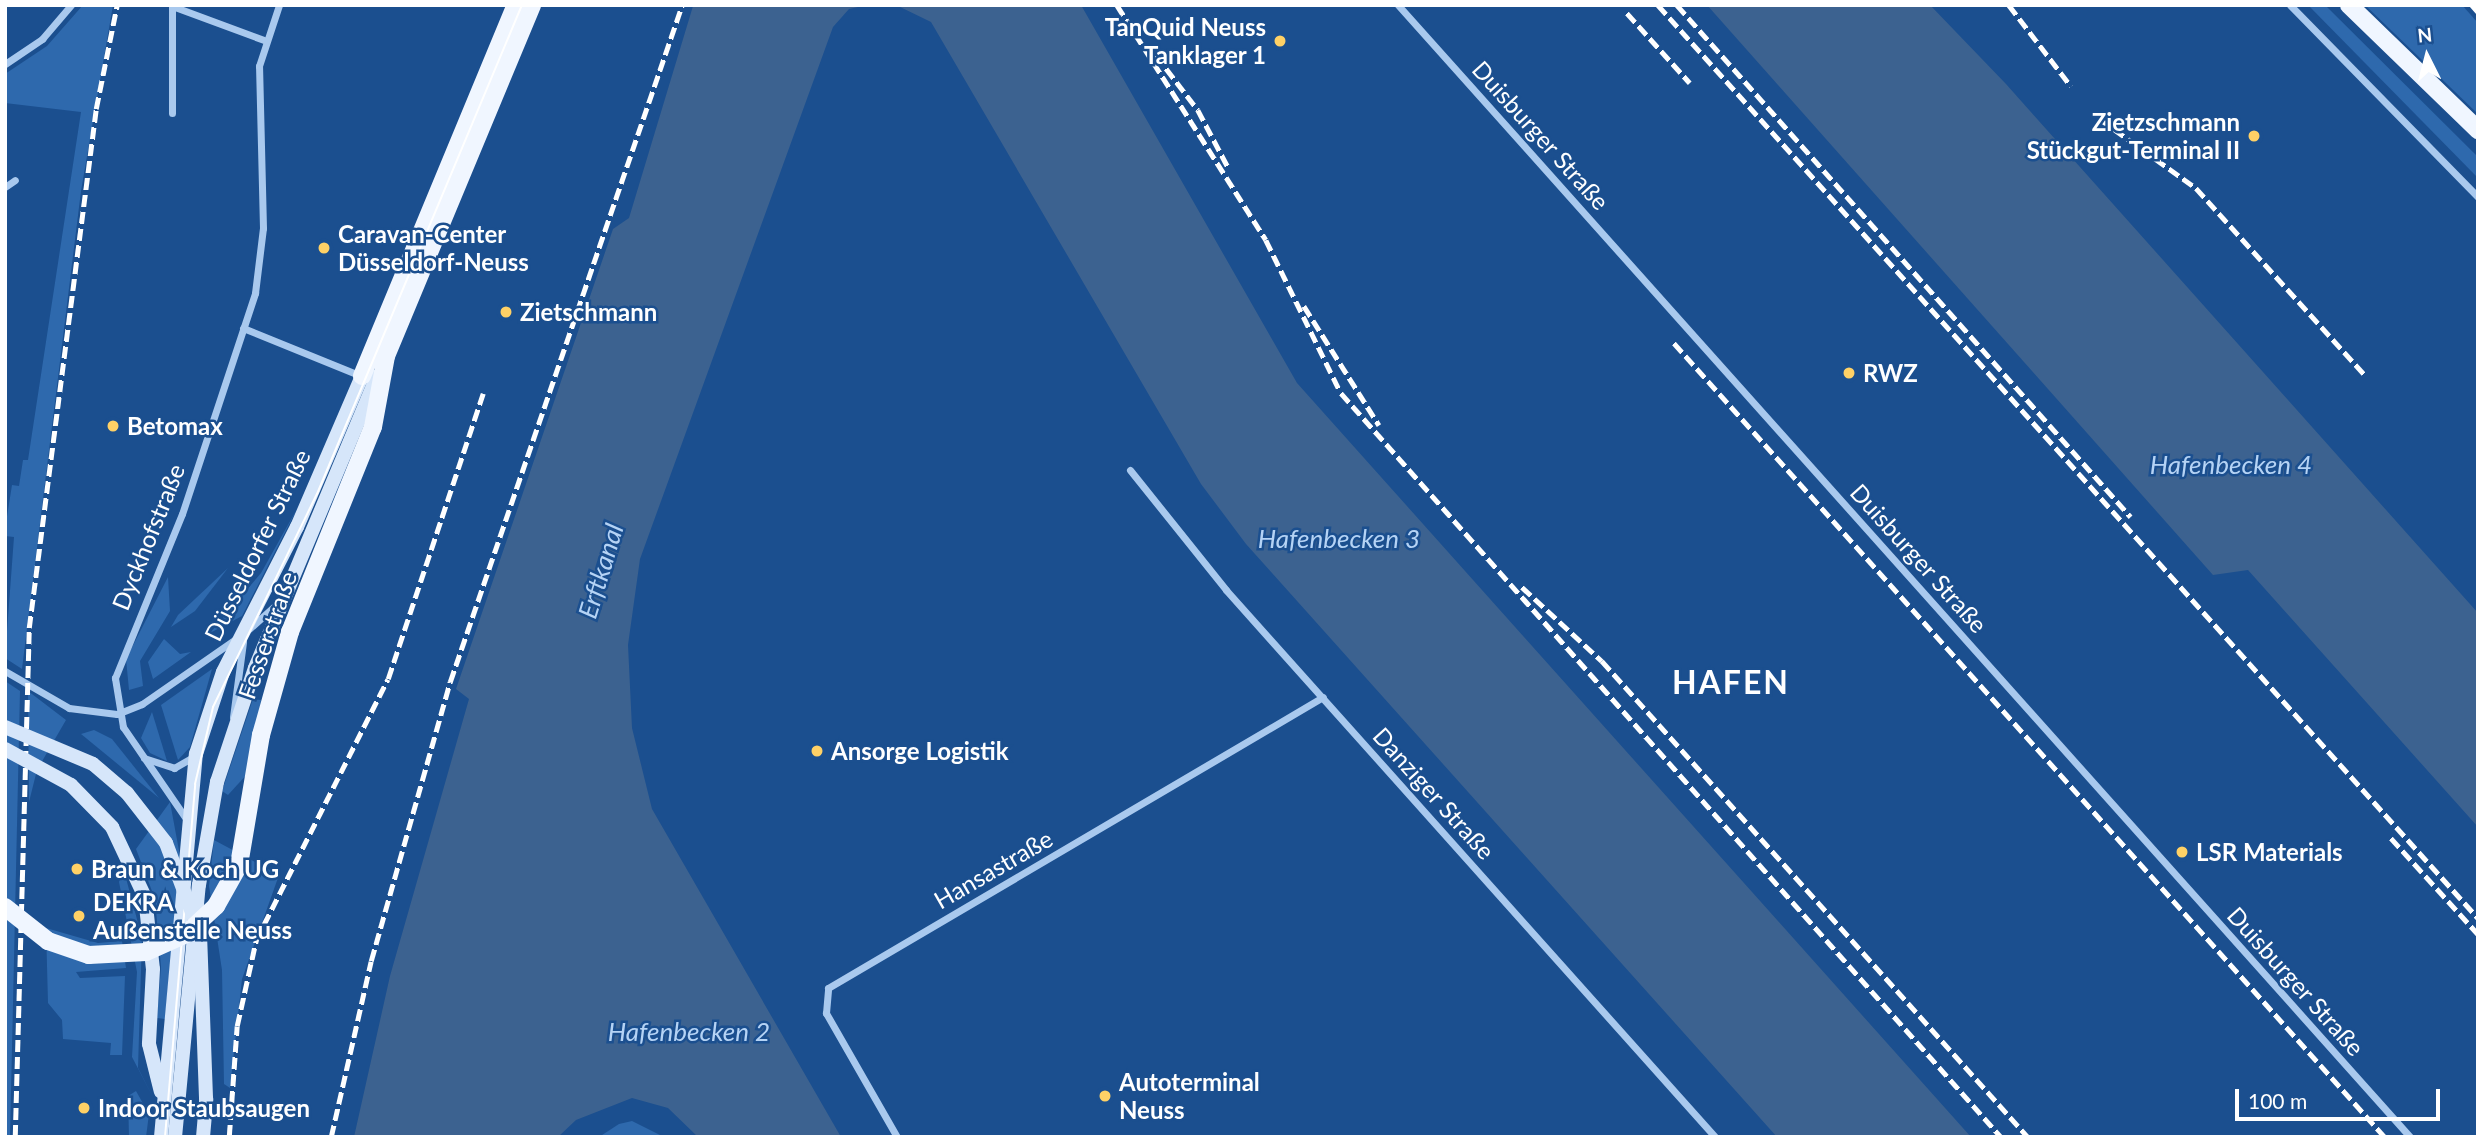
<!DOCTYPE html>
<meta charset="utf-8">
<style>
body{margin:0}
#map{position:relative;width:2483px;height:1142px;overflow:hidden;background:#1b4f8f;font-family:Lato,sans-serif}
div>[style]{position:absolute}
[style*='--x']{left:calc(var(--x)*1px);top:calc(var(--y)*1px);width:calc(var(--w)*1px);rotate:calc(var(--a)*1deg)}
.green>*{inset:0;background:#2e69ad}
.water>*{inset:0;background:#3c6290}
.street>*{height:7px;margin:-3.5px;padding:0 3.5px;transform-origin:3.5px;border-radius:3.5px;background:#a9c9ee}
.secondary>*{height:14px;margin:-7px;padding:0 7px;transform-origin:7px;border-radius:7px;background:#d6e6fa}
.primary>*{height:18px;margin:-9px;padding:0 9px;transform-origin:9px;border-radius:9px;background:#f0f6ff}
.tram>*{height:2px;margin:-1px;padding:0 1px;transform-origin:1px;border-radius:1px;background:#fff}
.rail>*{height:4.5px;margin-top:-2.25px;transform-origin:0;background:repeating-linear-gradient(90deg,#fff 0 12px,transparent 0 17px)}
.secondary-bridge>*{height:14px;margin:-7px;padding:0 7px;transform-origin:7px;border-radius:7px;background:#d6e6fa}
.primary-bridge>*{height:18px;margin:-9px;padding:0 9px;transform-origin:9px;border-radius:9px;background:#f0f6ff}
.dots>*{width:19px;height:19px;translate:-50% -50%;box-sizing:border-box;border:4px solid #1b4f8f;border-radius:50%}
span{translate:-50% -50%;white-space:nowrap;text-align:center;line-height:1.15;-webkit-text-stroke:5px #1b4f8f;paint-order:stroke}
.poi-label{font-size:24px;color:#fff;font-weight:700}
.right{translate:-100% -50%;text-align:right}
.left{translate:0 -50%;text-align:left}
.street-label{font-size:24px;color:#fff}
.water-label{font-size:26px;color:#b5d3f5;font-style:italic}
.district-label{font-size:32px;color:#fff;font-weight:700;letter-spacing:2px}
.frame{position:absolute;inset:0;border:7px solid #fff;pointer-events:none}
.north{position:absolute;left:2392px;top:21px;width:70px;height:70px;-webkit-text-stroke:5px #1b4f8f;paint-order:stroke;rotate:354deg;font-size:19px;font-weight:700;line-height:28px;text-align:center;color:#fff}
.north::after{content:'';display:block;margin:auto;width:24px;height:32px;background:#fff;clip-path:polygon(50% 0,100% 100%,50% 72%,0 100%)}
.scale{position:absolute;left:2235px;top:1089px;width:205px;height:32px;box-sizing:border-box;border:4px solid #fff;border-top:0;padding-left:9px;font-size:21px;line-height:24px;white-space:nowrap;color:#fff;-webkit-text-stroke:5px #1b4f8f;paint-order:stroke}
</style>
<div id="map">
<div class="green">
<i style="clip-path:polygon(83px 5px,113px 5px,81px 191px,22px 669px,5px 658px,14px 537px,5px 536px,5px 529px,12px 485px,19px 486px,23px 460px,28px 460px,81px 112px,5px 103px,5px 74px,47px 46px)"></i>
<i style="clip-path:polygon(2308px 5px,2325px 5px,2478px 157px,2478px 178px)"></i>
<i style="clip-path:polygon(2365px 5px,2462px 5px,2478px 23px,2478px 114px)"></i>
<i style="clip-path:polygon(298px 507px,242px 616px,210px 633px,261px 573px)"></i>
<i style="clip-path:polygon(228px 568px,195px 611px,171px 627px,178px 615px)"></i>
<i style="clip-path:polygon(168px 577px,170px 611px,140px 661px,143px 686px,129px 690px,126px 659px)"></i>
<i style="clip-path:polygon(164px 639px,180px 654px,191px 652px,153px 679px,148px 662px)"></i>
<i style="clip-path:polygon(212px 669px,190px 747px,178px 760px,161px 705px)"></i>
<i style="clip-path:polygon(5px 681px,20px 691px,10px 1137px,5px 1137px)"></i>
<i style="clip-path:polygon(28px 691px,66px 720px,37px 770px,29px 802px)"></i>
<i style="clip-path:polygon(253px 699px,261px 700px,249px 772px,228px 795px,222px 791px)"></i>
<i style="clip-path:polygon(152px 712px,167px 761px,150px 753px,141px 738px)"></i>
<i style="clip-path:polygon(94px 730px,112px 739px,159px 798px,81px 734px)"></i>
<i style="clip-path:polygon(170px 802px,180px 856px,165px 1019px,157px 1018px,161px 967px,155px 899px,136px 849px)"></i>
<i style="clip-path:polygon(214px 840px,279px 875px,242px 979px,230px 1088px,224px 1084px,222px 970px,209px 886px)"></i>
<i style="clip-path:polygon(123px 867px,142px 938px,138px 1068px,157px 1105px,132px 1057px,137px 972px,119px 882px)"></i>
<i style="clip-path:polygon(46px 928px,98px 943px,122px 941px,126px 968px,76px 972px,80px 978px,125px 976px,122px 1055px,110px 1055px,111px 1043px,63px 1039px,62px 1020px,48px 1003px)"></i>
<i style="clip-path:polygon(136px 1091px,149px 1114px,146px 1137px,129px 1137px,128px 1096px)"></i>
<i style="clip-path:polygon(632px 1121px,664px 1137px,599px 1137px,619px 1124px)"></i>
</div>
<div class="water">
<i style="clip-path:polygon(867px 5px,849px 9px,833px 27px,640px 559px,628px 645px,632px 728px,652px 809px,841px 1137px,698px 1137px,668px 1108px,632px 1098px,576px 1120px,558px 1137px,354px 1137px,390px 976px,469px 699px,456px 689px,613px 229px,629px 218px,693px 6px)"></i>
<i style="clip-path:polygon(896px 5px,1081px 5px,1297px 383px,1971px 1137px,1777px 1137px,1246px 544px,1201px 484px,931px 22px)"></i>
<i style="clip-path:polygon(1707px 5px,1930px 5px,2006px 84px,2478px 613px,2478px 827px,2248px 570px,2213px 575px)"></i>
</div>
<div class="street">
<i style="--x:1398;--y:5;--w:1518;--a:48.2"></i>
<i style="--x:2290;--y:5;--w:269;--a:45.6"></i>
<i style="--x:5;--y:64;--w:45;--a:-34"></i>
<i style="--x:42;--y:39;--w:45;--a:-49.5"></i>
<i style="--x:172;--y:113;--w:107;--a:-90"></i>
<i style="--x:172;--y:6;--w:98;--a:20.3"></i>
<i style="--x:5;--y:187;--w:12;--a:-35"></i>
<i style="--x:243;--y:328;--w:127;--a:22.1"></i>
<i style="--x:1130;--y:470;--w:154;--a:51.3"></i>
<i style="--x:1226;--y:590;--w:734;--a:48.2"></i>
<i style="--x:249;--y:629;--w:38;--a:-42"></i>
<i style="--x:5;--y:671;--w:74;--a:30"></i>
<i style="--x:69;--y:708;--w:48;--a:7.1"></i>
<i style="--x:117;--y:714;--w:27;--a:-22"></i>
<i style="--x:142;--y:704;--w:116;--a:-34.8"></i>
<i style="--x:233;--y:717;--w:76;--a:-82.4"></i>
<i style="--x:144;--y:758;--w:32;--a:18"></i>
<i style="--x:174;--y:768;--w:22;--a:-30"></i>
<i style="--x:187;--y:820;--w:113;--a:-124.5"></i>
<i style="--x:123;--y:727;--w:50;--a:-99.3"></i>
<i style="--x:115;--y:678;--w:177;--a:-67.8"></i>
<i style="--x:182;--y:514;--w:233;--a:-71.7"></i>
<i style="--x:255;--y:293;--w:65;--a:-83"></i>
<i style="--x:263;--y:228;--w:162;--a:-91.4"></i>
<i style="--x:259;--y:66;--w:64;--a:-71.8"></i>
<i style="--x:897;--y:1137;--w:143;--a:-119.8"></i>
<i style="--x:826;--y:1013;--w:25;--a:-85"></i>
<i style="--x:828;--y:988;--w:574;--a:-30.45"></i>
</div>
<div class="secondary">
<i style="--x:153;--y:969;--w:75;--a:93.1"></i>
<i style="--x:149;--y:1044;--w:49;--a:76"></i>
<i style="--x:161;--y:1137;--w:385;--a:-84.8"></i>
<i style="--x:196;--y:754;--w:86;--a:-71.8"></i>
<i style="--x:223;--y:672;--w:163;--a:-63"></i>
<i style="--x:297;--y:527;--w:164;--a:-66.7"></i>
<i style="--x:175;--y:1137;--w:253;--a:-84.6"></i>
<i style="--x:199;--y:885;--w:105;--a:-80.1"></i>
<i style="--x:217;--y:782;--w:120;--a:-71.6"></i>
<i style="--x:255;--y:668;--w:316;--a:-67.3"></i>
<i style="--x:203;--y:1137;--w:38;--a:-85"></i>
</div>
<div class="primary">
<i style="--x:2349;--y:5;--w:180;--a:44.1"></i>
<i style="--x:362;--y:376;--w:402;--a:-67.5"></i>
<i style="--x:261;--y:735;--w:107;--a:-74.3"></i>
<i style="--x:290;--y:632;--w:221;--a:-68"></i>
<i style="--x:373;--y:427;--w:72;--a:-79.6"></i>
<i style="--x:386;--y:356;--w:380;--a:-67.4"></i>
</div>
<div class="tram">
<i style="--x:165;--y:1137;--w:354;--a:-85.1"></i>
<i style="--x:195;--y:784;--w:79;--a:-76.8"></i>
<i style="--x:213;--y:707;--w:237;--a:-64"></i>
<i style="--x:317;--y:494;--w:530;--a:-67.26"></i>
</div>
<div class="rail">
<i style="--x:1117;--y:5;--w:278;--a:57.6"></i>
<i style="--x:1266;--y:240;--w:170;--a:63.9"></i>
<i style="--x:1341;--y:393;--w:995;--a:48.42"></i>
<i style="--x:1658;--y:5;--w:1227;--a:48.07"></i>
<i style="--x:1677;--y:5;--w:684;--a:48.44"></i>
<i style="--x:2009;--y:5;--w:102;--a:52.6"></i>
<i style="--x:2472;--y:5;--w:9;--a:49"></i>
<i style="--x:1627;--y:13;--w:94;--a:48"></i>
<i style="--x:1156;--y:55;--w:69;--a:52.6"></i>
<i style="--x:1198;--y:110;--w:64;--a:62.2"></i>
<i style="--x:2100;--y:119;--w:118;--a:35.7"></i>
<i style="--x:2196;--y:188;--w:252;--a:47.9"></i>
<i style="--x:1304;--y:306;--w:141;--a:57.8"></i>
<i style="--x:1674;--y:343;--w:1066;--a:48.16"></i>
<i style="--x:1522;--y:587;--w:109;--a:42.8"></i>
<i style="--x:1602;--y:661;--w:639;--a:48.17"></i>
<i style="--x:2391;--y:838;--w:130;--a:47.8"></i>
<i style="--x:15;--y:1137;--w:509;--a:-88.42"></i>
<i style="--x:29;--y:628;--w:523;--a:-82.64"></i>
<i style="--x:96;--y:109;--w:106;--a:-78.6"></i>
<i style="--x:229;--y:1137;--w:111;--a:-85.9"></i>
<i style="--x:237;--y:1026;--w:88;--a:-77.5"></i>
<i style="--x:256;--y:940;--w:292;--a:-63.2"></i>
<i style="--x:388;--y:679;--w:301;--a:-71.6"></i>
<i style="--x:331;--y:1137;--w:180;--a:-77.2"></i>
<i style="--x:371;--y:961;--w:290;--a:-74.2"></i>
<i style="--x:450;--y:682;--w:716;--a:-71.08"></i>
</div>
<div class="secondary-bridge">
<i style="--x:5;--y:727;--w:95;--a:22.8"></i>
<i style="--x:93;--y:764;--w:45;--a:40.5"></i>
<i style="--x:127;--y:793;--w:63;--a:52"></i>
<i style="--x:166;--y:843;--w:97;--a:69.5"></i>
<i style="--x:200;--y:934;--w:165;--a:87.9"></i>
<i style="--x:5;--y:749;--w:75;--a:28.6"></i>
<i style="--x:71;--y:785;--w:59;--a:45.7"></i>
<i style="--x:112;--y:827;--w:77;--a:64.8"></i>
<i style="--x:145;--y:897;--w:72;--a:83.7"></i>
</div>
<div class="primary-bridge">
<i style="--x:5;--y:907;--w:55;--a:38.3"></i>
<i style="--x:48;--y:941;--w:43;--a:18.9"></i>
<i style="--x:89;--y:955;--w:57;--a:-3"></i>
<i style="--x:146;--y:952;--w:44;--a:-24.2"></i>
<i style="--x:186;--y:934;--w:41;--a:-43"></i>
<i style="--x:216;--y:906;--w:47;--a:-60.7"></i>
<i style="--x:239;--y:865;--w:132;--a:-80.4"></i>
</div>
<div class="dots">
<i style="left:1280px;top:41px;background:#ffd166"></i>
<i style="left:2254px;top:136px;background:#ffd166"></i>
<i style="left:324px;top:248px;background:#ffd166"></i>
<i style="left:506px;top:312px;background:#ffd166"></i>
<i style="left:1849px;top:373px;background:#ffd166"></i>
<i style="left:113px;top:426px;background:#ffd166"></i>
<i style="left:817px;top:751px;background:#ffd166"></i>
<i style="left:2182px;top:852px;background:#ffd166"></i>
<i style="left:77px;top:869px;background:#ffd166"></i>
<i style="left:79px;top:916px;background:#ffd166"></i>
<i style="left:1105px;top:1096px;background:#ffd166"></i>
<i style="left:84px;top:1108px;background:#ffd166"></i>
</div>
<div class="poi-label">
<span class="right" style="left:1266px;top:41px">TanQuid Neuss<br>Tanklager 1</span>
<span class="right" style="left:2240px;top:136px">Zietzschmann<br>Stückgut-Terminal II</span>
<span class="left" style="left:338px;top:248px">Caravan-Center<br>Düsseldorf-Neuss</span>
<span class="left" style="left:520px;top:312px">Zietschmann</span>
<span class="left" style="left:1863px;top:373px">RWZ</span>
<span class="left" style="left:127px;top:426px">Betomax</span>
<span class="left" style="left:831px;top:751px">Ansorge Logistik</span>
<span class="left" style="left:2196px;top:852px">LSR Materials</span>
<span class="left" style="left:91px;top:869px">Braun &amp; Koch UG</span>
<span class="left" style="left:93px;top:916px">DEKRA<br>Außenstelle Neuss</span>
<span class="left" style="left:1119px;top:1096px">Autoterminal<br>Neuss</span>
<span class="left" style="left:98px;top:1108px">Indoor Staubsaugen</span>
</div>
<div class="street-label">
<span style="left:1541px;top:135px;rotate:48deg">Duisburger Straße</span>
<span style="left:148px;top:537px;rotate:-68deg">Dyckhofstraße</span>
<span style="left:257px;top:545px;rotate:-64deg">Düsseldorfer Straße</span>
<span style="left:1919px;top:558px;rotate:48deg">Duisburger Straße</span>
<span style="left:267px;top:635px;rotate:-71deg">Fesserstraße</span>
<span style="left:1434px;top:793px;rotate:48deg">Danziger Straße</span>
<span style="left:993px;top:869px;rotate:-30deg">Hansastraße</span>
<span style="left:2296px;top:981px;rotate:48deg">Duisburger Straße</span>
</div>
<div class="water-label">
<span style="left:2231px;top:465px">Hafenbecken 4</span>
<span style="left:1339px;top:539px">Hafenbecken 3</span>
<span style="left:601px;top:571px;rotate:-73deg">Erftkanal</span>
<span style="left:689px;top:1032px">Hafenbecken 2</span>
</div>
<div class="district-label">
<span style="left:1731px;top:682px">HAFEN</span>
</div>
<div class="frame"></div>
<div class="north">N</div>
<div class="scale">100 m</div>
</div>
